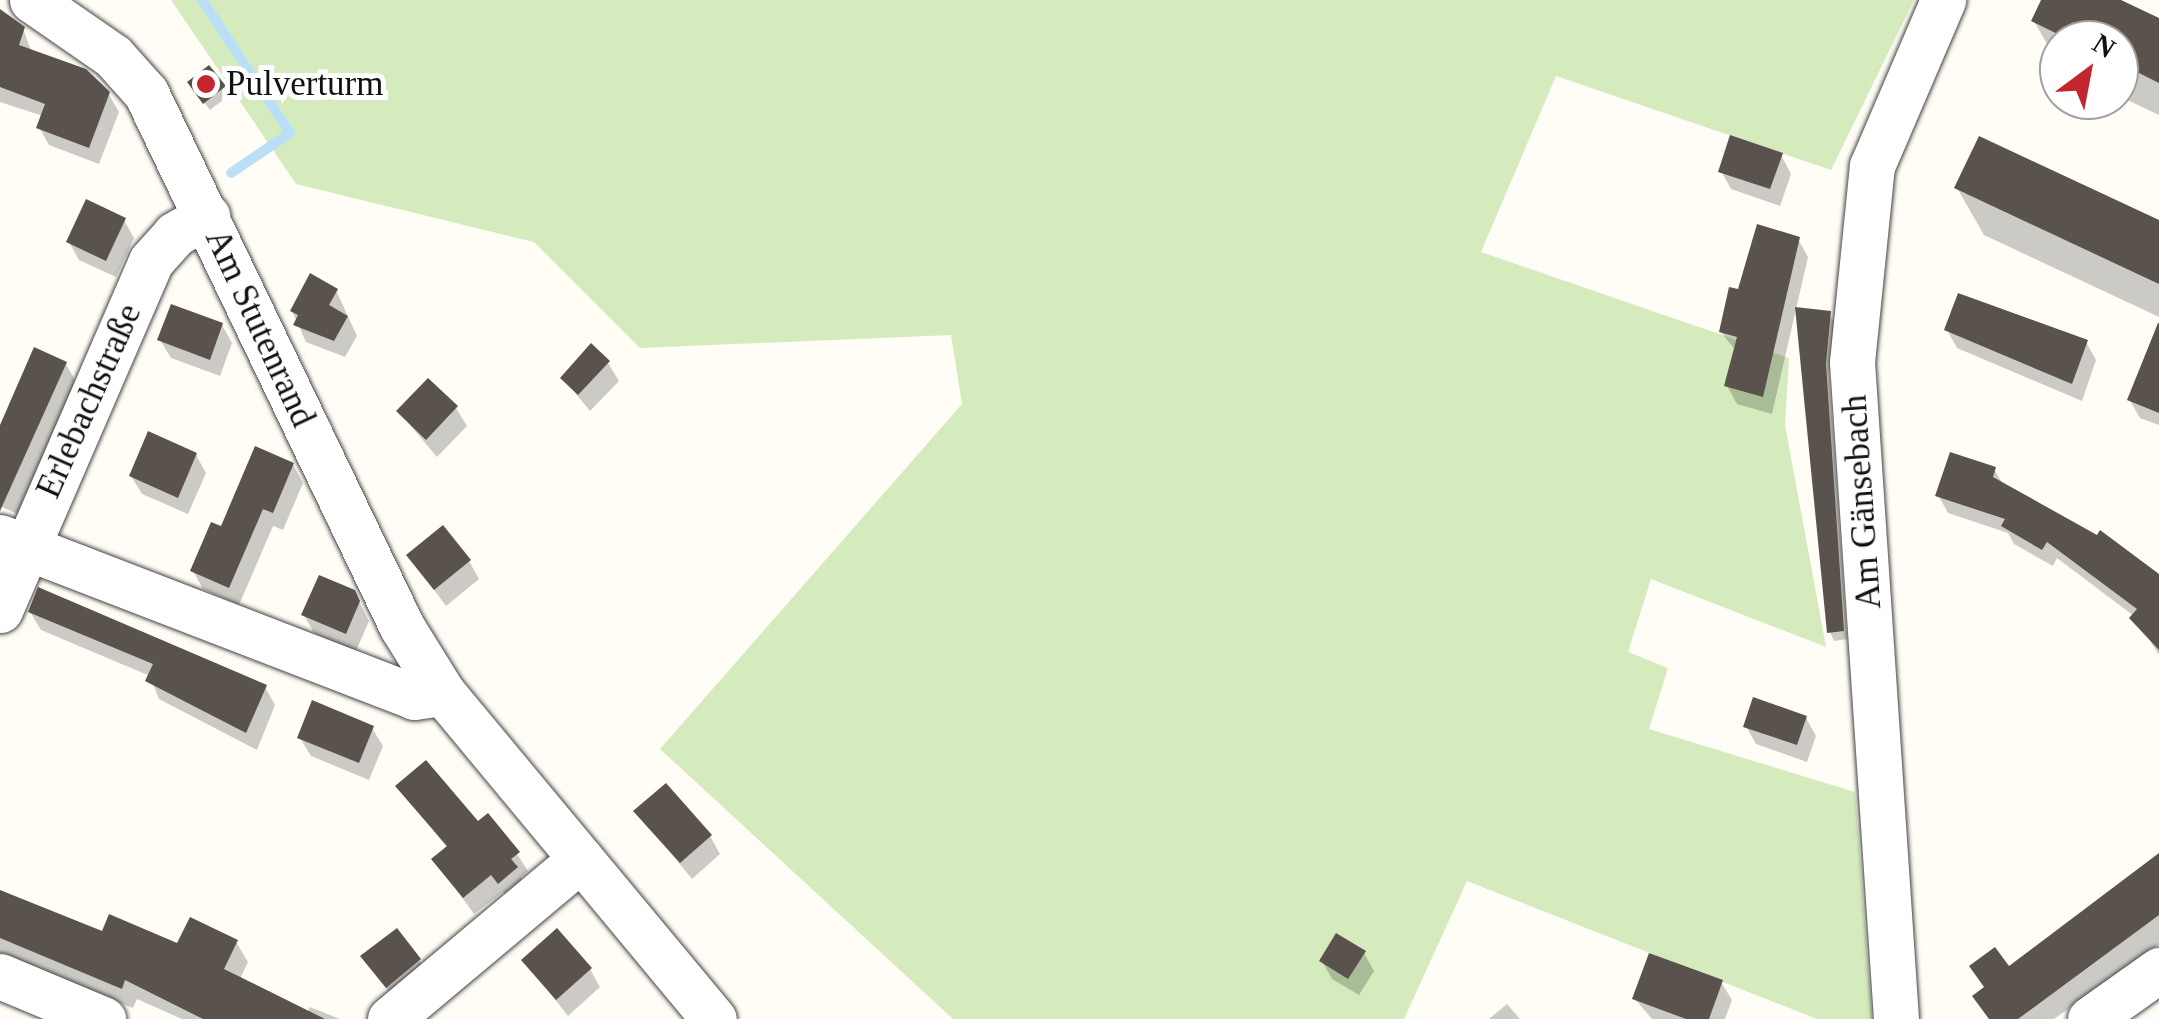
<!DOCTYPE html>
<meta charset="utf-8">
<style>
body{margin:0}
#map{position:relative;width:2159px;height:1019px;overflow:hidden;background:#fffdf5;font-family:Georgia,serif}
div>[style]{position:absolute}
[style*='--x']{left:calc(var(--x)*1px);top:calc(var(--y)*1px);width:calc(var(--w)*1px);rotate:calc(var(--a)*1deg)}
.green>*{inset:0;background:#d5ebbd}
.shadow>*{inset:0;background:#0003}
.stream>*{height:10px;margin:-5px;padding:0 5px;transform-origin:5px;border-radius:5px;background:#b9e0f7}
.building>*{inset:0;background:#5a524d}
.roads{filter:drop-shadow(0 0 2px #444) drop-shadow(0 0 2px #444)}
.minor>*{height:45px;margin:-22.5px;padding:0 22.5px;transform-origin:22.5px;border-radius:22.5px;background:#fff}
.dots>*{width:28px;height:28px;translate:-50% -50%;box-sizing:border-box;border:5px solid #fff;border-radius:50%}
span{translate:-50% -50%;white-space:nowrap;text-align:center;line-height:1.15;-webkit-text-stroke:10px #fff;paint-order:stroke}
.poi-label{font-size:35px;color:#111}
.left{translate:0 -50%;text-align:left}
.street-label{font-size:35px;color:#111}
.north{position:absolute;left:2039px;top:20px;width:100px;height:100px;box-sizing:border-box;background:#fff;border:2px solid #a0a0a0;border-radius:50%;rotate:32deg;font-size:28px;font-weight:700;line-height:40px;text-align:center;color:#111}
.north::after{content:'';display:block;margin:auto;width:35px;height:45px;background:#c4262e;clip-path:polygon(50% 0,100% 100%,50% 72%,0 100%)}
</style>
<div id="map">
<div class="green">
<i style="clip-path:polygon(171px 0,1914px 0,1831px 170px,1556px 76px,1481px 252px,1789px 358px,1785px 425px,1826px 647px,1651px 579px,1628px 652px,1668px 668px,1649px 729px,1855px 792px,1872px 1019px,1817px 1019px,1467px 881px,1404px 1019px,953px 1019px,660px 749px,962px 404px,951px 335px,640px 348px,534px 242px,296px 184px)"></i>
</div>
<div class="shadow">
<i style="clip-path:polygon(2044px 0,2115px 0,2159px 21px,2159px 115px,2119px 96px,2119px 40px,2059px 40px,2059px 65px,2034px 21px)"></i>
<i style="clip-path:polygon(0 12px,23px 29px,32px 53px,108px 93px,119px 112px,99px 164px,49px 145px,39px 127px,43px 116px,0 102px)"></i>
<i style="clip-path:polygon(209px 69px,228px 96px,210px 110px,195px 91px)"></i>
<i style="clip-path:polygon(1781px 155px,1791px 174px,1780px 206px,1731px 189px,1721px 171px)"></i>
<i style="clip-path:polygon(1957px 188px,2159px 223px,2159px 317px,1984px 235px)"></i>
<i style="clip-path:polygon(124px 220px,134px 238px,116px 277px,79px 260px,69px 242px)"></i>
<i style="clip-path:polygon(1798px 239px,1808px 257px,1772px 414px,1737px 404px,1727px 386px,1736px 351px,1721px 332px,1739px 292px)"></i>
<i style="clip-path:polygon(336px 290px,357px 336px,345px 357px,306px 342px,292px 311px)"></i>
<i style="clip-path:polygon(1798px 310px,1829px 314px,1834px 322px,1829px 374px,1847px 639px,1834px 641px,1830px 632px)"></i>
<i style="clip-path:polygon(222px 325px,232px 343px,220px 376px,171px 358px,160px 340px)"></i>
<i style="clip-path:polygon(1947px 330px,2086px 342px,2096px 360px,2082px 401px,1957px 348px)"></i>
<i style="clip-path:polygon(608px 363px,619px 381px,590px 411px,563px 378px)"></i>
<i style="clip-path:polygon(66px 364px,76px 382px,20px 515px,0 506px,0 431px)"></i>
<i style="clip-path:polygon(2159px 366px,2159px 425px,2140px 418px,2129px 399px)"></i>
<i style="clip-path:polygon(456px 408px,467px 426px,437px 457px,399px 412px)"></i>
<i style="clip-path:polygon(196px 455px,206px 473px,188px 514px,142px 494px,131px 476px)"></i>
<i style="clip-path:polygon(293px 465px,303px 483px,283px 530px,273px 526px,239px 605px,203px 589px,193px 571px)"></i>
<i style="clip-path:polygon(1994px 469px,2004px 486px,2159px 581px,2159px 655px,2134px 616px,2057px 558px,2053px 566px,2014px 544px,2008px 533px,1948px 513px,1938px 495px)"></i>
<i style="clip-path:polygon(409px 556px,469px 561px,479px 579px,446px 606px)"></i>
<i style="clip-path:polygon(354px 592px,369px 621px,356px 651px,314px 633px,304px 615px)"></i>
<i style="clip-path:polygon(30px 612px,265px 687px,275px 705px,257px 750px,159px 699px,150px 676px,41px 630px)"></i>
<i style="clip-path:polygon(1806px 718px,1816px 736px,1807px 762px,1756px 744px,1746px 726px)"></i>
<i style="clip-path:polygon(372px 728px,383px 746px,369px 780px,311px 756px,300px 738px)"></i>
<i style="clip-path:polygon(398px 786px,478px 825px,517px 854px,528px 871px,521px 877px,526px 887px,510px 900px,503px 892px,474px 914px,435px 860px,448px 849px)"></i>
<i style="clip-path:polygon(637px 812px,710px 836px,720px 854px,692px 879px)"></i>
<i style="clip-path:polygon(2159px 862px,2159px 944px,2054px 1019px,1989px 1019px,2008px 970px)"></i>
<i style="clip-path:polygon(0 892px,104px 934px,179px 947px,236px 942px,248px 962px,240px 979px,307px 1013px,310px 1007px,340px 1019px,182px 1019px,137px 999px,133px 1008px,0 956px)"></i>
<i style="clip-path:polygon(1364px 953px,1374px 971px,1359px 995px,1332px 979px,1322px 961px)"></i>
<i style="clip-path:polygon(364px 957px,419px 960px,430px 978px,398px 1004px)"></i>
<i style="clip-path:polygon(524px 960px,590px 969px,600px 987px,568px 1016px)"></i>
<i style="clip-path:polygon(1721px 982px,1732px 1000px,1725px 1019px,1652px 1019px,1634px 998px)"></i>
<i style="clip-path:polygon(1507px 1004px,1520px 1019px,1489px 1019px)"></i>
</div>
<div class="stream">
<i style="--x:202;--y:0;--w:159;--a:56.5"></i>
<i style="--x:290;--y:133;--w:71;--a:145.9"></i>
</div>
<div class="building">
<i style="clip-path:polygon(2041px 0,2121px 0,2159px 18px,2159px 83px,2119px 63px,2119px 40px,2070px 40px,2031px 21px)"></i>
<i style="clip-path:polygon(0 9px,25px 27px,19px 45px,86px 69px,110px 92px,89px 148px,36px 128px,45px 104px,0 87px)"></i>
<i style="clip-path:polygon(209px 65px,226px 86px,203px 104px,187px 82px)"></i>
<i style="clip-path:polygon(1730px 135px,1783px 153px,1770px 189px,1718px 172px)"></i>
<i style="clip-path:polygon(1979px 136px,2159px 220px,2159px 284px,1954px 188px)"></i>
<i style="clip-path:polygon(86px 199px,126px 218px,106px 261px,66px 242px)"></i>
<i style="clip-path:polygon(1757px 224px,1800px 237px,1763px 397px,1724px 386px,1737px 337px,1719px 332px,1729px 287px,1738px 289px)"></i>
<i style="clip-path:polygon(310px 273px,338px 289px,329px 305px,348px 316px,334px 341px,293px 325px,298px 315px,290px 311px)"></i>
<i style="clip-path:polygon(1958px 293px,2088px 340px,2072px 384px,1944px 330px)"></i>
<i style="clip-path:polygon(171px 304px,223px 323px,210px 360px,157px 340px)"></i>
<i style="clip-path:polygon(1795px 307px,1831px 311px,1826px 364px,1844px 631px,1827px 633px)"></i>
<i style="clip-path:polygon(2158px 323px,2159px 323px,2159px 413px,2127px 400px)"></i>
<i style="clip-path:polygon(591px 343px,610px 361px,578px 395px,560px 378px)"></i>
<i style="clip-path:polygon(34px 347px,67px 362px,0 511px,0 425px)"></i>
<i style="clip-path:polygon(428px 378px,458px 406px,426px 440px,396px 411px)"></i>
<i style="clip-path:polygon(148px 431px,197px 453px,178px 498px,129px 476px)"></i>
<i style="clip-path:polygon(255px 446px,294px 463px,273px 513px,263px 509px,229px 588px,190px 571px,211px 522px,221px 526px)"></i>
<i style="clip-path:polygon(1950px 452px,1996px 467px,1993px 477px,2097px 535px,2100px 530px,2159px 574px,2159px 650px,2129px 618px,2137px 609px,2047px 542px,2042px 550px,2001px 526px,2005px 519px,1935px 496px)"></i>
<i style="clip-path:polygon(443px 525px,471px 560px,434px 590px,406px 555px)"></i>
<i style="clip-path:polygon(319px 575px,355px 590px,360px 601px,346px 634px,301px 615px)"></i>
<i style="clip-path:polygon(38px 587px,267px 685px,246px 733px,145px 681px,153px 664px,28px 612px)"></i>
<i style="clip-path:polygon(1753px 697px,1807px 716px,1797px 745px,1743px 727px)"></i>
<i style="clip-path:polygon(312px 700px,374px 726px,359px 763px,297px 738px)"></i>
<i style="clip-path:polygon(426px 760px,478px 821px,488px 813px,520px 852px,511px 859px,518px 867px,498px 884px,491px 875px,463px 898px,431px 859px,447px 846px,395px 786px)"></i>
<i style="clip-path:polygon(666px 783px,712px 835px,680px 863px,633px 811px)"></i>
<i style="clip-path:polygon(2159px 853px,2159px 915px,2018px 1019px,1989px 1019px,1972px 996px,1984px 987px,1969px 966px,1995px 947px,2009px 966px)"></i>
<i style="clip-path:polygon(0 890px,102px 931px,109px 914px,177px 943px,190px 917px,238px 940px,224px 969px,325px 1019px,203px 1019px,125px 980px,122px 989px,0 938px)"></i>
<i style="clip-path:polygon(397px 928px,421px 959px,386px 988px,360px 956px)"></i>
<i style="clip-path:polygon(557px 928px,592px 968px,556px 1000px,521px 960px)"></i>
<i style="clip-path:polygon(1336px 933px,1366px 951px,1348px 979px,1319px 961px)"></i>
<i style="clip-path:polygon(1649px 953px,1723px 980px,1709px 1019px,1686px 1019px,1632px 999px)"></i>
</div>
<div class="roads">
<div class="minor">
<i style="--x:32;--y:0;--w:98;--a:34.7"></i>
<i style="--x:113;--y:56;--w:50;--a:48.3"></i>
<i style="--x:146;--y:93;--w:592;--a:64.39"></i>
<i style="--x:402;--y:627;--w:78;--a:58.2"></i>
<i style="--x:0;--y:537;--w:444;--a:21.1"></i>
<i style="--x:414;--y:697;--w:29;--a:-8"></i>
<i style="--x:443;--y:693;--w:424;--a:50.3"></i>
<i style="--x:0;--y:610;--w:380;--a:-66.6"></i>
<i style="--x:151;--y:261;--w:36;--a:-48"></i>
<i style="--x:175;--y:234;--w:37;--a:-29"></i>
<i style="--x:0;--y:976;--w:112;--a:22.7"></i>
<i style="--x:390;--y:1019;--w:249;--a:-40"></i>
<i style="--x:1896;--y:1019;--w:658;--a:-93.83"></i>
<i style="--x:1852;--y:362;--w:197;--a:-84.2"></i>
<i style="--x:1872;--y:166;--w:181;--a:-66.8"></i>
<i style="--x:2090;--y:1019;--w:85;--a:-35.4"></i>
</div>
</div>
<div class="dots">
<i style="left:206px;top:84px;background:#c4262e"></i>
</div>
<div class="poi-label">
<span class="left" style="left:226px;top:84px">Pulverturm</span>
</div>
<div class="street-label">
<span style="left:260px;top:328px;rotate:65deg">Am Stutenrand</span>
<span style="left:89px;top:401px;rotate:-66deg">Erlebachstraße</span>
<span style="left:1862px;top:502px;rotate:-94deg">Am Gänsebach</span>
</div>
<div class="north">N</div>
</div>
